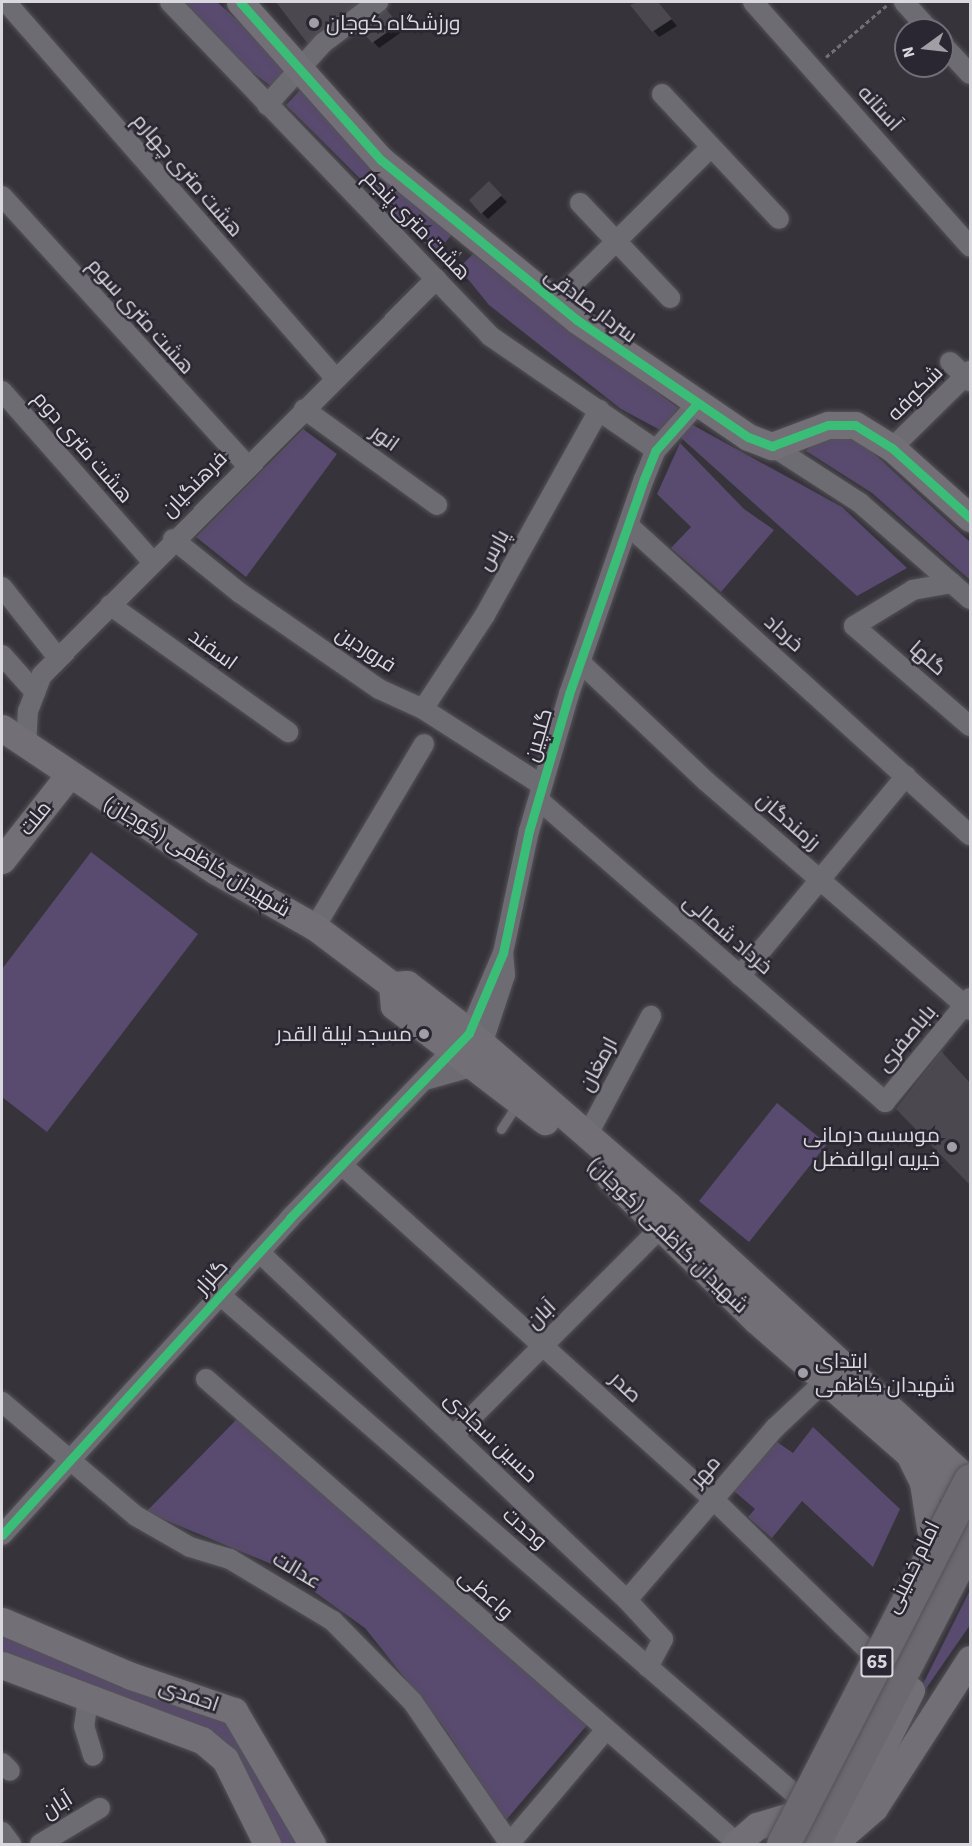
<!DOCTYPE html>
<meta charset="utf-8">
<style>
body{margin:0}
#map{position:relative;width:972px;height:1846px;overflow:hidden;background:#36343a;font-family:"Source Sans 3",Cairo,sans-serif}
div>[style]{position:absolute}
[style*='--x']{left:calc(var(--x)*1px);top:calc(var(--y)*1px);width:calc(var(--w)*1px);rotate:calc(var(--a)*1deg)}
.green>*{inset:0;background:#594a6f}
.shadow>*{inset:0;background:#0007}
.building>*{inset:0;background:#4b494f}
.path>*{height:3px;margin-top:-1.5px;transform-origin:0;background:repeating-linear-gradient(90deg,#727076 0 4.5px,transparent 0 7.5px)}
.roads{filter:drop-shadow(0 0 2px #545257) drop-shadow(0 0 2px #545257)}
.lane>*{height:9px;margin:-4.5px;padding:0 4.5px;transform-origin:4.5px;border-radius:4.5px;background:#6e6c73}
.street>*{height:20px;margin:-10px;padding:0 10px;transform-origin:10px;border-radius:10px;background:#6e6c73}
.secondary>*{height:27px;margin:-13.5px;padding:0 13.5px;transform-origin:13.5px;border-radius:13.5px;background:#726f76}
.highway>*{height:33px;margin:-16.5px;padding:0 16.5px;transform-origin:16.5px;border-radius:16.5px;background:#6c6a70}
.bridges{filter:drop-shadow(0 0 2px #545257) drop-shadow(0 0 2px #545257)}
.highway-bridge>*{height:33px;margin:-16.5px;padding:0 16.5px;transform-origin:16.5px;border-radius:16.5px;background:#6c6a70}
.cycleway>*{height:9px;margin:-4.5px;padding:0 4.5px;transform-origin:4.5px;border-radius:4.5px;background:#3abd76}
.dots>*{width:16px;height:16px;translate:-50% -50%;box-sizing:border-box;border:3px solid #2b2732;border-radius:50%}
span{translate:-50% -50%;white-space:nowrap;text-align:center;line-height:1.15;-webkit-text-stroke:5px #2b2732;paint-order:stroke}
.shield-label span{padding:2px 4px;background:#2b2732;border:2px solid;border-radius:4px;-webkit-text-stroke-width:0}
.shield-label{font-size:20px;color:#dad8df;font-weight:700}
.poi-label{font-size:21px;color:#dad8df}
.left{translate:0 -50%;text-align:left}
.right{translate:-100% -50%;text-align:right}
.street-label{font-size:21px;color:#dad8df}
.frame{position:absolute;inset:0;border:3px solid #dad8df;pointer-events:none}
.north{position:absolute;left:894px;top:18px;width:60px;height:60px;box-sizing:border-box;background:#2b2732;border:2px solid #716e77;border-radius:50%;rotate:255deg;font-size:16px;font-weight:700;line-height:24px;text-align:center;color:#dad8df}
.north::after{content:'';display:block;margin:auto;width:21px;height:27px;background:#a19fa5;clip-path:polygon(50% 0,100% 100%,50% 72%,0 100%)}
</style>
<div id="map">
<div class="green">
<i style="clip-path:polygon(180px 2px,217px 2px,290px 67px,271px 86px,237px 61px)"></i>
<i style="clip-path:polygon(300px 90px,452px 234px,436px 254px,286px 105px)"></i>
<i style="clip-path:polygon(473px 254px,678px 408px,662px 431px,621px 409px,489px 305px,459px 268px)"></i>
<i style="clip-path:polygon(691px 424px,842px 507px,907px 568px,857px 596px,679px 436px)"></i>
<i style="clip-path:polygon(303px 429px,337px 454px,246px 577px,196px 537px)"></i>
<i style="clip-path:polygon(856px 437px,970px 542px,970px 580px,872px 493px,806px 451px,817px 439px)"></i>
<i style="clip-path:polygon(680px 443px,744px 509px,774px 530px,721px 592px,671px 548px,691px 527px,657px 494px)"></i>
<i style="clip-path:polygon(91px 852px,198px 934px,47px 1132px,2px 1097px,2px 969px)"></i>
<i style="clip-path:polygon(777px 1103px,827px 1144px,749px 1242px,699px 1201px)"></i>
<i style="clip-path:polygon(237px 1419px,587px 1725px,506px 1820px,442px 1725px,365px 1628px,281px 1568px,146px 1512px)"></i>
<i style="clip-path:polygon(813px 1427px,900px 1509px,873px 1567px,802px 1501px,772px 1538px,748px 1517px,755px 1509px,734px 1491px,777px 1442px,793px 1453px)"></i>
<i style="clip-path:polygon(970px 1590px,970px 1625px,907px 1716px)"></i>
<i style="clip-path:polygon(2px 1630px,230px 1718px,304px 1844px,272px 1844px,233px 1761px,2px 1660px)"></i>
</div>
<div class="shadow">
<i style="clip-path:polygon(278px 2px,387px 2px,384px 9px,403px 31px,379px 48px,360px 27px,322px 56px)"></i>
<i style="clip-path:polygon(636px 2px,657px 2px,677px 26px,659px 37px,632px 5px)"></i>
<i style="clip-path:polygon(489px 184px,507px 202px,488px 219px,482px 213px)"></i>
<i style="clip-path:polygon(953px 1066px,970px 1084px,970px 1182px,898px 1109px)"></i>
</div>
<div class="building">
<i style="clip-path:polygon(276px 2px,365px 2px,308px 44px)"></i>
<i style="clip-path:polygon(637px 2px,658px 2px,672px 19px,652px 32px,630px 5px)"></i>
<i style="clip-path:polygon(384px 7px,399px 24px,372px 43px,357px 25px)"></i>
<i style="clip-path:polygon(489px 181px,502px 195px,481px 214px,469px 200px)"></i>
<i style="clip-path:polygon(941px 1051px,970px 1083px,970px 1185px,896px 1109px)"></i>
</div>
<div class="path">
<i style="--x:826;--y:57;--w:80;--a:-40.4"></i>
<i style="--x:448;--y:266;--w:20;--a:-49"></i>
</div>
<div class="roads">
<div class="lane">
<i style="--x:501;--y:1129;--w:30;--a:-57"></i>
</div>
<div class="street">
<i style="--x:6;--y:2;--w:500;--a:48.8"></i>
<i style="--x:170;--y:2;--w:463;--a:46.2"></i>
<i style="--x:490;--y:336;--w:201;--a:34.5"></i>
<i style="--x:753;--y:2;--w:327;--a:48.4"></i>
<i style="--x:904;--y:2;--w:38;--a:48"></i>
<i style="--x:942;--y:44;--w:41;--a:47"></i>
<i style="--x:662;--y:94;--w:171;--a:46.9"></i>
<i style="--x:267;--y:105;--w:84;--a:-47.9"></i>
<i style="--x:323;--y:43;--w:69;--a:-36.7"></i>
<i style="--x:2;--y:196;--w:364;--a:47.7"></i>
<i style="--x:580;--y:203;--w:131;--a:46.5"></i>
<i style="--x:555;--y:302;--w:220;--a:-44.8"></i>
<i style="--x:950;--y:362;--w:28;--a:44"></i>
<i style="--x:2;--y:391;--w:227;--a:48.6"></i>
<i style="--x:304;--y:409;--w:164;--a:35.8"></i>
<i style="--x:772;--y:446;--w:105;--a:32.9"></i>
<i style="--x:860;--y:503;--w:146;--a:41.1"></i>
<i style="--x:892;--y:448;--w:110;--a:-44.6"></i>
<i style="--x:629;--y:526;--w:460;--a:42.2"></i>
<i style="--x:173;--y:539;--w:86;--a:38.9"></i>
<i style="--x:240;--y:593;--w:169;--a:34.6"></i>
<i style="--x:379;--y:689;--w:48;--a:24.4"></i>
<i style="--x:423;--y:709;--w:141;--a:32.6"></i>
<i style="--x:952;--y:583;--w:40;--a:170"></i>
<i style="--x:913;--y:590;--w:69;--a:148.6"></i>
<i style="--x:854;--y:626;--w:153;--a:40.8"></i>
<i style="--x:2;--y:587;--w:90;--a:51.7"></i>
<i style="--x:110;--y:605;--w:219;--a:35.5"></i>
<i style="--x:2;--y:655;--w:50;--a:48.3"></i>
<i style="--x:580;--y:662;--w:175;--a:43.4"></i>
<i style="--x:707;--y:782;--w:348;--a:40.9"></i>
<i style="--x:423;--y:709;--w:113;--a:-56.6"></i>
<i style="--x:485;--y:615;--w:235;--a:-60.9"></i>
<i style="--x:26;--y:747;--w:36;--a:-87"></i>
<i style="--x:28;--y:711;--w:39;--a:-69"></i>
<i style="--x:42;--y:675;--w:559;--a:-45.15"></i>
<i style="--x:540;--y:801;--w:458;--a:41.1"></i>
<i style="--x:885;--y:1102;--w:134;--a:-50.7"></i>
<i style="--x:315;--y:927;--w:213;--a:-59.2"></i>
<i style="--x:740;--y:976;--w:260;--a:-50.3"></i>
<i style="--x:429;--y:1079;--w:48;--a:-15.8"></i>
<i style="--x:475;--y:1066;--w:96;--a:-71.8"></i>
<i style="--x:505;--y:975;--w:22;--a:-95"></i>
<i style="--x:588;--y:1134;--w:134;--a:-61.9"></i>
<i style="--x:343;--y:1166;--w:498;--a:42"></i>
<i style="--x:713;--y:1499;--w:219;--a:44.3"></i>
<i style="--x:259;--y:1252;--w:506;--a:43.4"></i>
<i style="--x:627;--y:1600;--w:53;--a:47.3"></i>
<i style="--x:663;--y:1639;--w:32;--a:118"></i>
<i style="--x:220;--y:1295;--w:766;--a:40.97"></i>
<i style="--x:206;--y:1379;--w:705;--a:41.15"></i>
<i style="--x:2;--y:1402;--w:176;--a:40.4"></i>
<i style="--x:136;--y:1516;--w:62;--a:29.9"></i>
<i style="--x:190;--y:1547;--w:42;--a:16.7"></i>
<i style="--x:230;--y:1559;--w:120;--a:31"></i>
<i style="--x:333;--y:1621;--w:112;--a:45.4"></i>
<i style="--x:412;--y:1701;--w:173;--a:55.6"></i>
<i style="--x:454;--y:1435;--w:293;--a:-45.1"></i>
<i style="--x:2;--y:1535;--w:428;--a:-47.7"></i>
<i style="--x:290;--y:1218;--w:257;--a:-45.9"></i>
<i style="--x:469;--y:1033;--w:87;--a:-67"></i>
<i style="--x:503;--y:953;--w:125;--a:-78"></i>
<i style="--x:529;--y:831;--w:143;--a:-73.7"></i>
<i style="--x:569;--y:694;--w:228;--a:-70.8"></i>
<i style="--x:644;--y:479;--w:31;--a:-68"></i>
<i style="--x:656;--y:450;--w:62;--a:-48.3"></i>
<i style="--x:627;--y:1600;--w:228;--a:-49.3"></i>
<i style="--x:776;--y:1427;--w:69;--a:-43.2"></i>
<i style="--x:88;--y:1699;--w:27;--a:98"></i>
<i style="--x:84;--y:1726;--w:31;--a:73"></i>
<i style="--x:2;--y:1763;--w:11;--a:45"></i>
<i style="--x:2;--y:1832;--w:15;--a:53"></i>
<i style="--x:40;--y:1844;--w:70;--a:-31"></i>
<i style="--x:509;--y:1844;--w:148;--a:-49.7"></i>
</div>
<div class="secondary">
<i style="--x:240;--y:2;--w:212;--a:48.3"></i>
<i style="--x:381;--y:160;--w:253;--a:39.2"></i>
<i style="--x:577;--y:320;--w:207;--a:34.4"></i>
<i style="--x:748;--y:437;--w:26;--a:21"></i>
<i style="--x:772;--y:446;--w:60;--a:-20.6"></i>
<i style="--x:828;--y:425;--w:27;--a:0"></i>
<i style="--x:855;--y:425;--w:44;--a:31.9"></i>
<i style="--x:892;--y:448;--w:105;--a:41.9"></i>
<i style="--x:2;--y:728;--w:257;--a:33.8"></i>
<i style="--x:216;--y:871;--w:114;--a:29.5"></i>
<i style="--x:315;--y:927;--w:96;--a:37"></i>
<i style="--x:392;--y:985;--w:15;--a:-4"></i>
<i style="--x:407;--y:984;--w:71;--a:37.5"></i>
<i style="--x:463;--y:1027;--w:271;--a:41"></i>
<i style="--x:668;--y:1205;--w:410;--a:42.5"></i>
<i style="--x:2;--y:860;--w:107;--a:-51.8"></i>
<i style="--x:392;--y:985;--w:21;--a:85"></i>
<i style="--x:394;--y:1006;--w:190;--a:37.3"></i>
<i style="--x:610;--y:1178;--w:204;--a:44.2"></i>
<i style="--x:756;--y:1320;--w:257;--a:41.2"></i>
<i style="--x:949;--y:1489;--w:34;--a:52"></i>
<i style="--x:911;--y:1458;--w:28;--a:64"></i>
<i style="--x:923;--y:1483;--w:46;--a:81.2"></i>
<i style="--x:2;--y:1621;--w:140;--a:23.1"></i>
<i style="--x:131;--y:1676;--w:109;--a:18.8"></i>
<i style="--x:234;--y:1711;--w:154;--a:59.6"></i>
<i style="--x:2;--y:1665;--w:214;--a:20.6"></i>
<i style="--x:202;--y:1740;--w:30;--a:40"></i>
<i style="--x:225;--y:1759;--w:95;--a:63.7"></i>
<i style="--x:844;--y:1834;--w:40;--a:-41"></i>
<i style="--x:874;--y:1808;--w:177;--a:-57.2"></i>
<i style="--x:736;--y:1844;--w:28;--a:-41"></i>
<i style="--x:757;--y:1826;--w:34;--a:-17"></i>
<i style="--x:834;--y:1844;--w:172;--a:-63.4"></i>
</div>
<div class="highway">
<i style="--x:813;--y:1844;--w:341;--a:-62.6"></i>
</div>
</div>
<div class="bridges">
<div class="highway-bridge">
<i style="--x:783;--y:1844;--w:409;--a:-62.8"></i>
</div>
</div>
<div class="cycleway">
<i style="--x:240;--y:2;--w:212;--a:48.3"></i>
<i style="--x:381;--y:160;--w:253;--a:39.2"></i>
<i style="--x:577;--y:320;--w:207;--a:34.4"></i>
<i style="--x:748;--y:437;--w:26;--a:21"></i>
<i style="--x:772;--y:446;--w:60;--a:-20.6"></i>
<i style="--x:828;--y:425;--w:27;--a:0"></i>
<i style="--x:855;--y:425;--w:44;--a:31.9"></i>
<i style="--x:892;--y:448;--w:105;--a:41.9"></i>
<i style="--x:2;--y:1535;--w:428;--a:-47.7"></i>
<i style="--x:290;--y:1218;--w:257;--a:-45.9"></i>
<i style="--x:469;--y:1033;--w:87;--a:-67"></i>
<i style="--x:503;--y:953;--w:125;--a:-78"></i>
<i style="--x:529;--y:831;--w:143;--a:-73.7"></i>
<i style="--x:569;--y:694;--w:228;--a:-70.8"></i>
<i style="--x:644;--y:479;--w:31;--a:-68"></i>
<i style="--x:656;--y:450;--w:62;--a:-48.3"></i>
</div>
<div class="dots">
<i style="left:314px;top:23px;background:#a19fa5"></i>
<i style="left:424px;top:1034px;background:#a19fa5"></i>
<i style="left:952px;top:1147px;background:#a19fa5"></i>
<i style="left:803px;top:1373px;background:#a19fa5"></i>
</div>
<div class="shield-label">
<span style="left:877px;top:1662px">65</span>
</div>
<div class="poi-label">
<span class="left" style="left:326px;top:23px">ورزشگاه کوجان</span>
<span class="right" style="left:412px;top:1034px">مسجد لیلة القدر</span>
<span class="right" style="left:940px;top:1147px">موسسه درمانی<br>خیریه ابوالفضل</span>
<span class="left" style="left:815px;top:1373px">ابتدای<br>شهیدان کاظمی</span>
</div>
<div class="street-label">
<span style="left:880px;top:108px;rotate:48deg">آستانه</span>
<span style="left:188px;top:175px;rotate:49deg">هشت متری چهارم</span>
<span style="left:417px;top:225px;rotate:46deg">هشت متری پنجم</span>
<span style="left:591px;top:305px;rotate:37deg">سردار صادقی</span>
<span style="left:141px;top:316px;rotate:48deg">هشت متری سوم</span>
<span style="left:915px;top:393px;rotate:-45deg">شکوفه</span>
<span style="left:385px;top:438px;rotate:36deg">انور</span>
<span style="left:83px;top:447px;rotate:49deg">هشت متری دوم</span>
<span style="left:194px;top:484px;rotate:-45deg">فرهنگیان</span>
<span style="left:493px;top:550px;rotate:-61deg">پارس</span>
<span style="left:784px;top:633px;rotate:42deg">خرداد</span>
<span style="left:213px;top:649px;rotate:36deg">اسفند</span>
<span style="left:366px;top:649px;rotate:33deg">فروردین</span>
<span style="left:928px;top:658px;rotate:41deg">گلها</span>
<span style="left:538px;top:735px;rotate:-74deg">گلچین</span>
<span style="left:35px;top:818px;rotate:-51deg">ملت</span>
<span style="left:789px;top:821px;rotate:41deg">رزمندگان</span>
<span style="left:197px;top:856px;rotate:31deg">شهیدان کاظمی (کوجان)</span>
<span style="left:728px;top:934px;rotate:41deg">خرداد شمالی</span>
<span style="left:906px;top:1038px;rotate:-50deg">باباصفری</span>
<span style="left:598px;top:1064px;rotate:-62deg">ارمغان</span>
<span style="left:668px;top:1235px;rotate:44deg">شهیدان کاظمی (کوجان)</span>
<span style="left:211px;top:1277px;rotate:-48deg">گلزار</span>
<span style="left:541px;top:1314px;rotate:-44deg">آبان</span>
<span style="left:626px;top:1387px;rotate:43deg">صدر</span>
<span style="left:491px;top:1437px;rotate:44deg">حسین سجادی</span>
<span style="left:705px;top:1471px;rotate:-49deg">مهر</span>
<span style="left:525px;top:1528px;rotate:41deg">وحدت</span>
<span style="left:912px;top:1567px;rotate:-64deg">امام خمینی</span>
<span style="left:297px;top:1570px;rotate:31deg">عدالت</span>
<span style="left:486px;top:1594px;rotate:41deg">واعظی</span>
<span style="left:189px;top:1695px;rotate:19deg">احمدی</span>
<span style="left:57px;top:1805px;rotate:-32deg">آبان</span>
</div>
<div class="frame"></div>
<div class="north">N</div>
</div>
